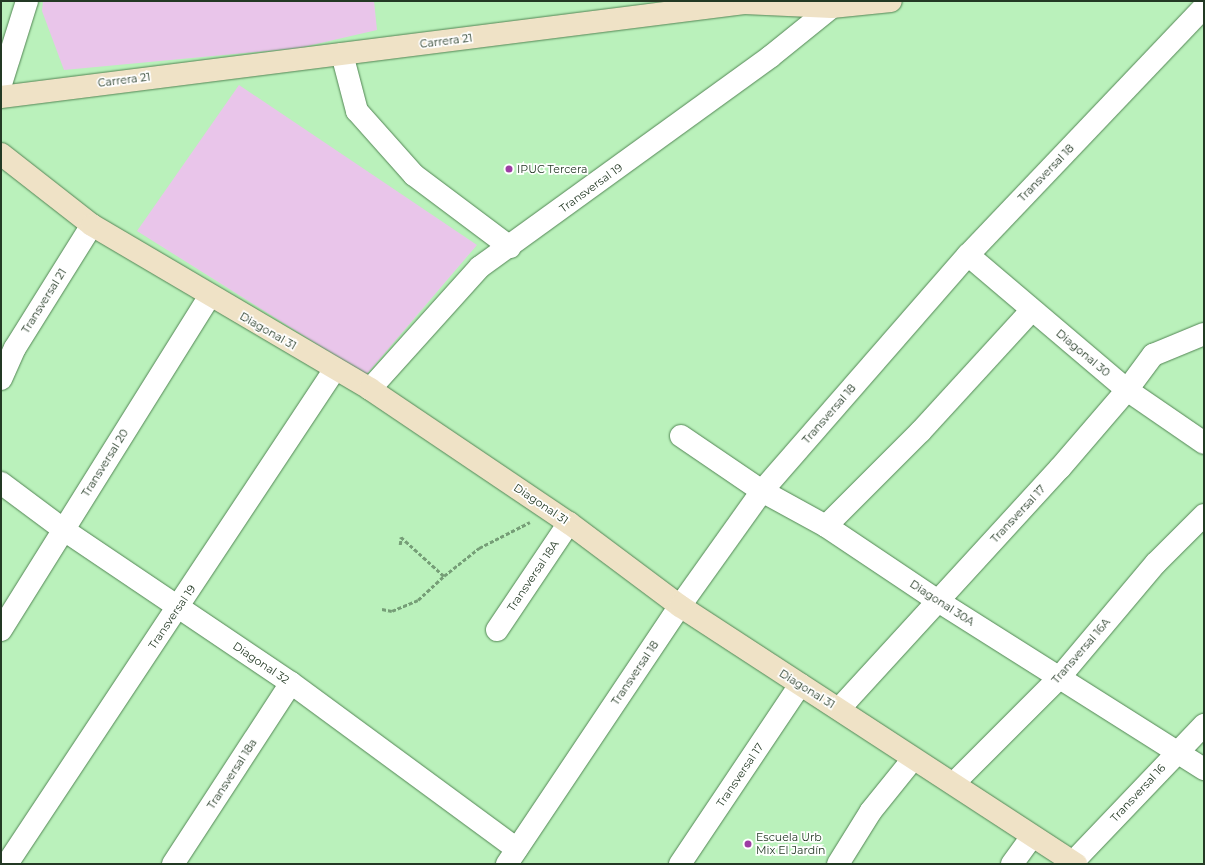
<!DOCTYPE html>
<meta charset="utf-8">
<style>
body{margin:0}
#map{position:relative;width:1205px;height:865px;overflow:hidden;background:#baf1bb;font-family:Montserrat,sans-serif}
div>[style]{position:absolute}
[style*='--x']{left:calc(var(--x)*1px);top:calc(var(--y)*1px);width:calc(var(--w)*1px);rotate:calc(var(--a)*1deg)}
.green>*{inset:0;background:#e9c5ea}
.path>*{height:2.5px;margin-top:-1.25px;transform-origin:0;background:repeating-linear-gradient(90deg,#769e77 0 4px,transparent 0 6px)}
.roads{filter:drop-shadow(0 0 1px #528554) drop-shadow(0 0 1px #528554)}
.street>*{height:22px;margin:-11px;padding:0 11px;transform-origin:11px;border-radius:11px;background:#fff}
.secondary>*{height:22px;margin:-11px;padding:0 11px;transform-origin:11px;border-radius:11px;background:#efe2c6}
.dots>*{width:11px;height:11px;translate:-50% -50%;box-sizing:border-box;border:2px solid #fff;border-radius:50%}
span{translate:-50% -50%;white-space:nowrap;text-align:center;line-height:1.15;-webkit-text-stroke:3.5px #fff;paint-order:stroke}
.street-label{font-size:11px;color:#233924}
.poi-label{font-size:11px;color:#233924}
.left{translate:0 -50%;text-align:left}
.frame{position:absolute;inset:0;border:2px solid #233924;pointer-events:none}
</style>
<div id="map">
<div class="green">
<i style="clip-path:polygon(43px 1px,374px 1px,377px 30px,299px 48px,64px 70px,42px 11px)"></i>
<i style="clip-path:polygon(239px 85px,477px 245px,366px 375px,137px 231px)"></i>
</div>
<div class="path">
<i style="--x:400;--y:545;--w:8;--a:-83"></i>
<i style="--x:401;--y:537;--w:58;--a:42.2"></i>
<i style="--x:444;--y:576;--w:45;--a:-38.7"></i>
<i style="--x:479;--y:548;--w:57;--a:-27"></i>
<i style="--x:382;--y:609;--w:10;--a:11"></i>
<i style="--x:392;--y:611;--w:28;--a:-23"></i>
<i style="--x:418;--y:600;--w:35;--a:-43"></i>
</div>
<div class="roads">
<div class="street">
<i style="--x:342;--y:54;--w:59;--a:75.3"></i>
<i style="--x:357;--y:111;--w:86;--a:48.3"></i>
<i style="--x:414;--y:175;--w:120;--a:36.9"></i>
<i style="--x:1;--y:84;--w:87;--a:-72.6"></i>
<i style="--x:968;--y:255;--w:209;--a:40.3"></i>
<i style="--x:1127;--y:390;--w:93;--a:34.5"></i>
<i style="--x:1;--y:379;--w:34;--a:-66"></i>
<i style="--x:15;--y:348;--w:145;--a:-58"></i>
<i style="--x:370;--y:389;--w:164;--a:-48"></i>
<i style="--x:480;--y:267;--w:358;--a:-35.9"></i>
<i style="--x:770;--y:57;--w:80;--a:-38.9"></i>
<i style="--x:681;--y:436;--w:98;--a:34.2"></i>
<i style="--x:762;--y:491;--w:73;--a:28.7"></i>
<i style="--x:826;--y:526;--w:135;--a:33.8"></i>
<i style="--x:938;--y:601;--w:315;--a:32.3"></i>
<i style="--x:1;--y:483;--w:79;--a:36.7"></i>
<i style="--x:64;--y:530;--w:274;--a:34"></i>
<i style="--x:291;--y:683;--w:280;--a:36.3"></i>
<i style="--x:826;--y:526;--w:134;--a:-45"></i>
<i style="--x:921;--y:431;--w:163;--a:-47.5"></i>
<i style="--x:1;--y:630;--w:393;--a:-58"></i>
<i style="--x:497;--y:630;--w:129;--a:-56.1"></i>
<i style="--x:839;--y:709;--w:327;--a:-47.5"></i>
<i style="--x:1060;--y:468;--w:103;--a:-49.3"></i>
<i style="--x:1127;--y:390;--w:44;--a:-53.4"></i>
<i style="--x:1153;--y:355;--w:55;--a:-22.4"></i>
<i style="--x:954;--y:783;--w:148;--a:-45"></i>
<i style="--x:1059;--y:678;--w:150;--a:-49.9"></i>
<i style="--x:1156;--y:563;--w:68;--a:-45"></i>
<i style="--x:1073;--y:862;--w:190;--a:-46.3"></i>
<i style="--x:7;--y:864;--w:594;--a:-56.47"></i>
<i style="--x:173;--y:864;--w:216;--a:-56.9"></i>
<i style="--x:507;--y:864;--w:311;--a:-56.2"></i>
<i style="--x:680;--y:606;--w:141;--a:-54.5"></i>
<i style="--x:762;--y:491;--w:313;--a:-48.9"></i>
<i style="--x:968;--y:255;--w:342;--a:-46.4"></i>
<i style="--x:680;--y:864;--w:216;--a:-56.2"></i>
<i style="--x:838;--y:864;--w:62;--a:-58.1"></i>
<i style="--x:871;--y:811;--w:67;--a:-51.1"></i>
<i style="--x:1012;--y:864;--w:34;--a:-54"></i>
</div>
<div class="secondary">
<i style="--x:1;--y:97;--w:749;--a:-7.21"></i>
<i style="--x:744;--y:3;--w:88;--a:2.6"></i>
<i style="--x:832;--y:7;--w:59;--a:-5.8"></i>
<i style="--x:1;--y:154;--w:115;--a:38"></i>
<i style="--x:92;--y:225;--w:323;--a:30.5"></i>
<i style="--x:370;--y:389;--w:240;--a:34"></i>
<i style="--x:569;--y:523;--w:139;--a:36.8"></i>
<i style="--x:680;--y:606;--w:473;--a:33.1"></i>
</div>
</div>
<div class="dots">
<i style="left:509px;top:169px;background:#9d3da4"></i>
<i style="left:748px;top:844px;background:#9d3da4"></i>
</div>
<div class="street-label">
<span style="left:446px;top:41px;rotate:-7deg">Carrera 21</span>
<span style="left:124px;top:80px;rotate:-7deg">Carrera 21</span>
<span style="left:1046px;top:173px;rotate:-46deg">Transversal 18</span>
<span style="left:591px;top:188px;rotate:-36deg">Transversal 19</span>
<span style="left:44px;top:301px;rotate:-58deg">Transversal 21</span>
<span style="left:268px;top:331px;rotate:30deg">Diagonal 31</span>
<span style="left:1083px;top:353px;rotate:40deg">Diagonal 30</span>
<span style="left:829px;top:414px;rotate:-49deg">Transversal 18</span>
<span style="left:105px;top:463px;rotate:-58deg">Transversal 20</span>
<span style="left:541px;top:504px;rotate:34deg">Diagonal 31</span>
<span style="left:1018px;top:514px;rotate:-47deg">Transversal 17</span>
<span style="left:533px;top:576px;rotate:-56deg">Transversal 18A</span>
<span style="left:942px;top:603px;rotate:33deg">Diagonal 30A</span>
<span style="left:172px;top:617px;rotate:-56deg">Transversal 19</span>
<span style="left:1081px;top:651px;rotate:-49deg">Transversal 16A</span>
<span style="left:261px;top:663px;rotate:34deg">Diagonal 32</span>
<span style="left:635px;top:673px;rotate:-56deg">Transversal 18</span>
<span style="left:807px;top:689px;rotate:32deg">Diagonal 31</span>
<span style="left:232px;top:774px;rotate:-57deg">Transversal 18a</span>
<span style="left:740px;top:775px;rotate:-56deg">Transversal 17</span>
<span style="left:1138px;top:793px;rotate:-47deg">Transversal 16</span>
</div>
<div class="poi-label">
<span class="left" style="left:517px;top:169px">IPUC Tercera</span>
<span class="left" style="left:756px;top:844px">Escuela Urb<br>Mix El Jardín</span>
</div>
<div class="frame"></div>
</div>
